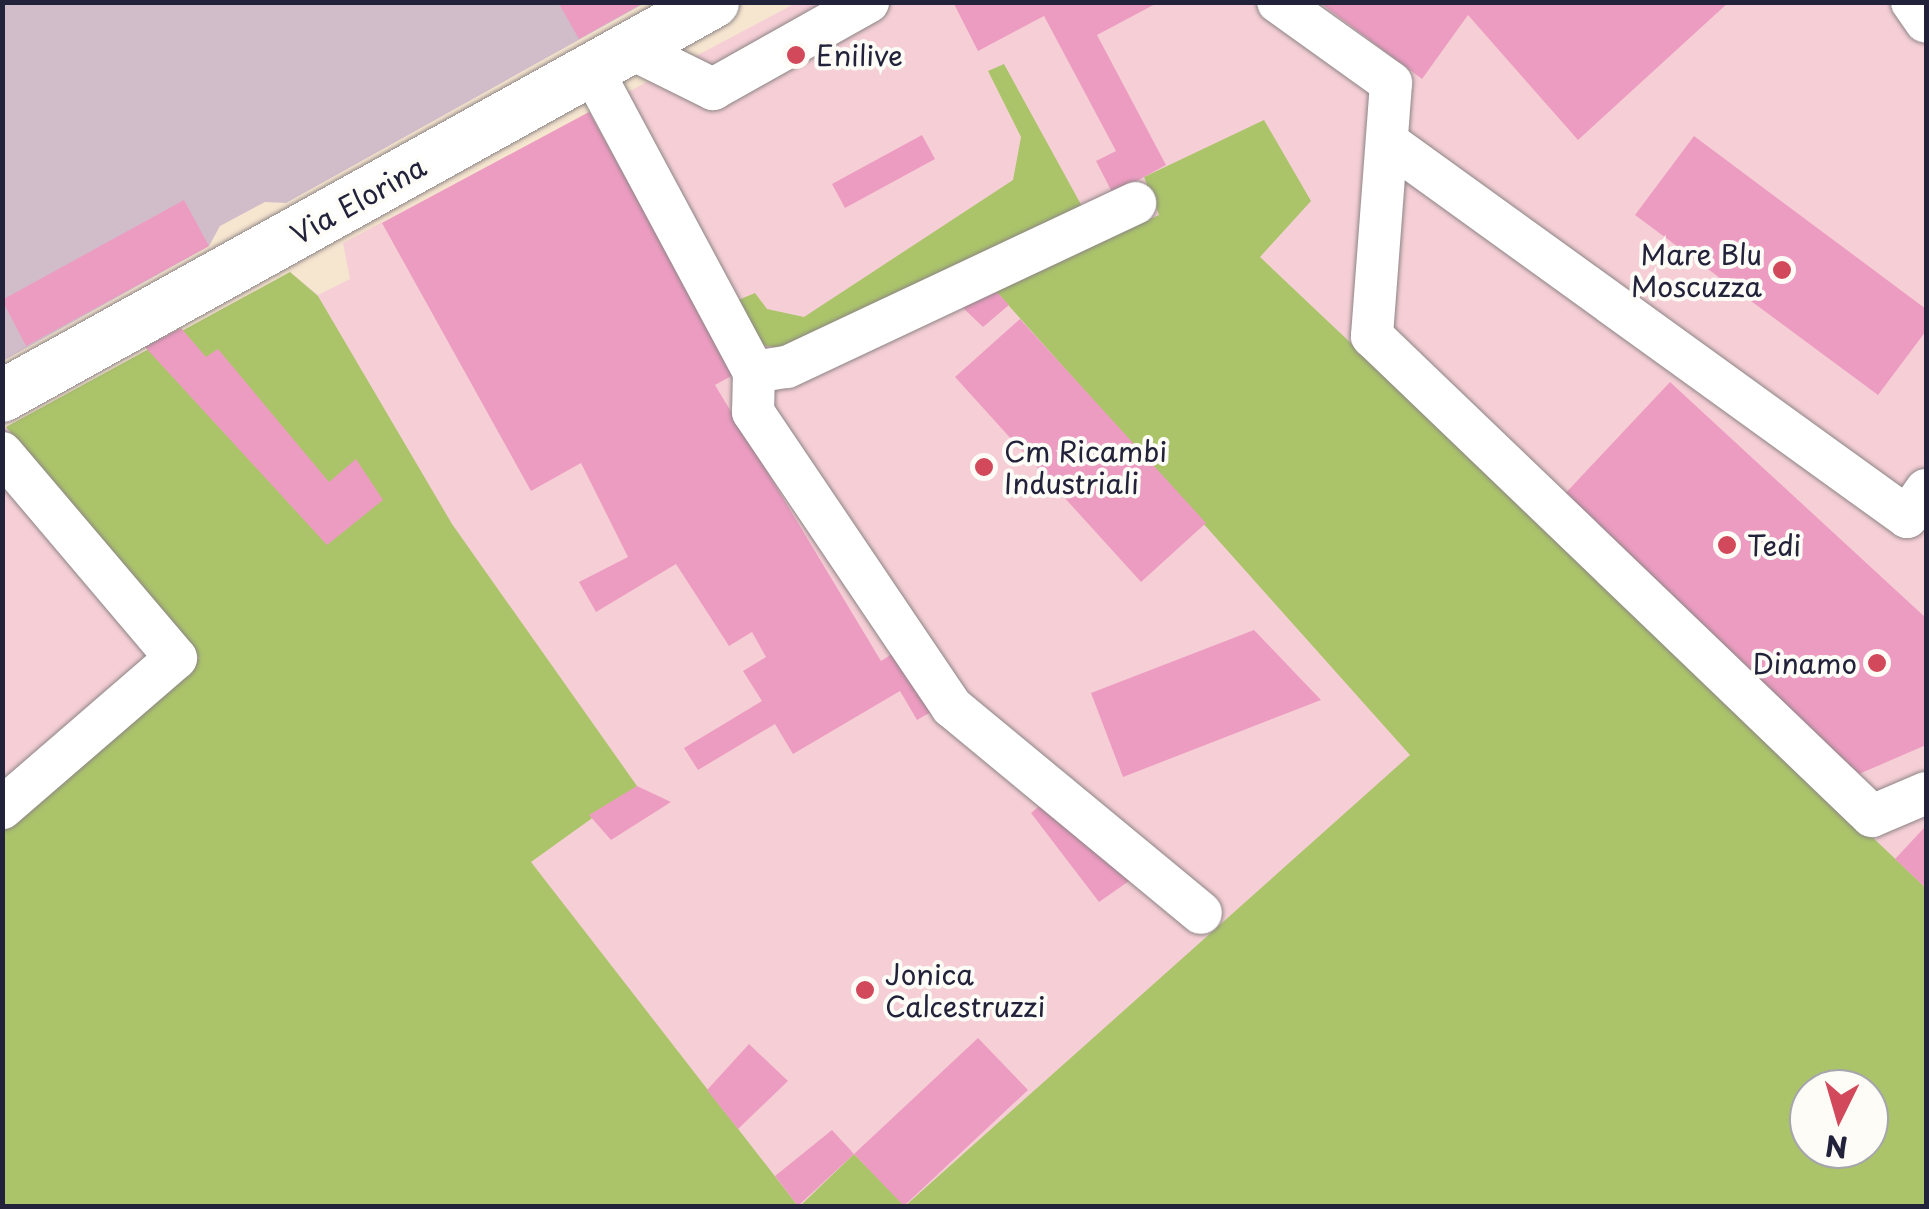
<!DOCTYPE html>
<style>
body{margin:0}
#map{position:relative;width:1929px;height:1209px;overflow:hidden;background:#f6e5cf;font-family:"Playpen Sans",sans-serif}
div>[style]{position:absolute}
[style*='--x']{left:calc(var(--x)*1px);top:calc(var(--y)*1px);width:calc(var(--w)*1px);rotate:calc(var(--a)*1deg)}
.built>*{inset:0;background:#f6cfd6}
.industrial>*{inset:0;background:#d1bdc9}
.green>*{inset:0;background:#abc46a}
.building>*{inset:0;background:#ed9cc1}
.roads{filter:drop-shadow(0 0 2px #8c8485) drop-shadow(0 0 2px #8c8485)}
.minor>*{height:42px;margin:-21px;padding:0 21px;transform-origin:21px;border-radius:21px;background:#fff}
.major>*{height:52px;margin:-26px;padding:0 26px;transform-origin:26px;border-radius:26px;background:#fff}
.dots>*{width:28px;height:28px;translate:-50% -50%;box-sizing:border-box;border:5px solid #fdfcf7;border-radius:50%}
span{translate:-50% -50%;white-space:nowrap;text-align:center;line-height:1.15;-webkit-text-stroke:8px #fdfcf7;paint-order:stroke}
.poi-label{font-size:28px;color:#22223b}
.left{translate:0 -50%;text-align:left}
.right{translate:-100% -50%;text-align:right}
.street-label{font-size:28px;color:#22223b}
.frame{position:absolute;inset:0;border:5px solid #22223b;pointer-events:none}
.north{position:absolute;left:1789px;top:1069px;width:100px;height:100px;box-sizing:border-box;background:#fdfcf7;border:2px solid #a5a5ac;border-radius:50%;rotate:185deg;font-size:28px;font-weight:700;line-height:40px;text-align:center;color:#22223b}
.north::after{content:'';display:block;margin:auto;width:35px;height:45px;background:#d1495b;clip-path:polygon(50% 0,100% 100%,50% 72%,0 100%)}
</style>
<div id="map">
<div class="built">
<i style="clip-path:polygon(evenodd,796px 3px,1926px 3px,1926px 1206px,3px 1206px,3px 429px,290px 272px,318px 295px,350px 279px,343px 243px,796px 3px,1809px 1089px,1869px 1089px,1869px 1149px,1809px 1149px,1809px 1089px)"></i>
</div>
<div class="industrial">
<i style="clip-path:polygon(3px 3px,645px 3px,286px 203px,265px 202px,220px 226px,209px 246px,3px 361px)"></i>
</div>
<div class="green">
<i style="clip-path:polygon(1004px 64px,1084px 210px,786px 350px,759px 344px,736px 301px,755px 293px,767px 309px,804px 317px,1013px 180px,1021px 137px,988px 71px)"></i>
<i style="clip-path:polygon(evenodd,1264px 120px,1311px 201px,1260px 257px,1926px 888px,1926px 1206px,800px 1206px,854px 1154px,905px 1206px,1410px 755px,993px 288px,1159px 215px,1144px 177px,1264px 120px,1809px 1089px,1869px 1089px,1869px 1149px,1809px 1149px,1809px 1089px)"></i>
<i style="clip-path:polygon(290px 272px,318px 296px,452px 524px,637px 786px,531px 862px,798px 1206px,3px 1206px,2px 831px,199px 658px,6px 427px)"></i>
</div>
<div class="building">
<i style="clip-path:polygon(558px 2px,645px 2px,579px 39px)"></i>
<i style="clip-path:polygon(953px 2px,1159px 2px,1097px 35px,1166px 165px,1113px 194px,1096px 161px,1116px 151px,1044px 16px,978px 51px)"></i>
<i style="clip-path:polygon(1319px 2px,1729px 2px,1578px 140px,1468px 15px,1422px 79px)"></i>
<i style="clip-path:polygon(589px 112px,735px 374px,715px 385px,881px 661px,900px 649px,936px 709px,917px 720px,900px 691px,793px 754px,775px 724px,698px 770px,684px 748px,762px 701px,743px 671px,766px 657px,752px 632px,729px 646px,676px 564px,596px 612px,579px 582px,628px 557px,581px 463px,531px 491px,382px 223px)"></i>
<i style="clip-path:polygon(922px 135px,935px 159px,845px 208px,832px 184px)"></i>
<i style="clip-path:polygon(1694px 136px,1926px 309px,1926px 331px,1878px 395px,1635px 215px)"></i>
<i style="clip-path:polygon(184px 200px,209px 246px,26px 346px,2px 300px)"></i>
<i style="clip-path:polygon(993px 288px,1009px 305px,983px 327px,958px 303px)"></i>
<i style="clip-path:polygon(1020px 319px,1206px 523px,1141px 582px,955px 377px)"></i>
<i style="clip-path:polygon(181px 328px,206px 357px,218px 349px,329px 482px,356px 459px,383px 500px,327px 545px,145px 347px)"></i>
<i style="clip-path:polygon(1670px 382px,1926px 618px,1926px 745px,1859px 774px,1560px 499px)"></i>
<i style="clip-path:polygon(1254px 630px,1321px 700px,1123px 777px,1091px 693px)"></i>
<i style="clip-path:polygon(637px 786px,671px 802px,611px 840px,589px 815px)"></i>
<i style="clip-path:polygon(1043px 803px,1132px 879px,1099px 902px,1031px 813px)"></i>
<i style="clip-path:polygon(1924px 828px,1926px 831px,1926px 888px,1895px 859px)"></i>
<i style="clip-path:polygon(978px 1038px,1028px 1090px,904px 1206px,854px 1154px,798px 1206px,775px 1176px,832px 1130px,854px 1154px)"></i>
<i style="clip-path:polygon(749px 1044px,788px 1081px,738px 1129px,707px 1090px)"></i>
</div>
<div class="roads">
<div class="minor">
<i style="--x:1278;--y:2;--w:139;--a:35.6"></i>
<i style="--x:1391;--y:83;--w:254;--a:94.3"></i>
<i style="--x:1372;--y:336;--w:693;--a:43.83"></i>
<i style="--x:1872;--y:816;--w:59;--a:-23.1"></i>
<i style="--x:1912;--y:2;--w:24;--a:55"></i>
<i style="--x:630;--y:48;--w:93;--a:26.3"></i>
<i style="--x:713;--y:89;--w:178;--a:-29.3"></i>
<i style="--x:592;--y:70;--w:343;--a:61.8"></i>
<i style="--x:754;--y:372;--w:40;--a:91.4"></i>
<i style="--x:753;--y:412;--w:356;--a:56"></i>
<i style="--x:952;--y:707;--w:323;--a:39.6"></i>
<i style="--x:1393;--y:146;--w:634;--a:35.82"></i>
<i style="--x:1907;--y:517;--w:33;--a:-55"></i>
<i style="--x:754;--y:372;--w:33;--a:-9"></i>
<i style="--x:787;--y:367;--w:385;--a:-25.2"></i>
<i style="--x:2;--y:453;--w:269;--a:49.7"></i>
<i style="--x:176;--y:658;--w:230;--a:139.2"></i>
</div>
<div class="major">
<i style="--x:2;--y:396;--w:813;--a:-28.99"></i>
</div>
</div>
<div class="dots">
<i style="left:796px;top:55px;background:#d1495b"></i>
<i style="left:1782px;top:270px;background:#d1495b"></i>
<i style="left:984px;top:467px;background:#d1495b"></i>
<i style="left:1727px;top:545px;background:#d1495b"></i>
<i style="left:1877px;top:663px;background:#d1495b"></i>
<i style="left:865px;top:990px;background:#d1495b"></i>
</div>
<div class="poi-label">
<span class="left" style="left:816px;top:55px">Enilive</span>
<span class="right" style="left:1762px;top:270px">Mare Blu<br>Moscuzza</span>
<span class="left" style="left:1004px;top:467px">Cm Ricambi<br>Industriali</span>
<span class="left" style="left:1747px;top:545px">Tedi</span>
<span class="right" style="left:1857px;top:663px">Dinamo</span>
<span class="left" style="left:885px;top:990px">Jonica<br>Calcestruzzi</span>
</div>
<div class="street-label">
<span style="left:358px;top:200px;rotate:-29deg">Via Elorina</span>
</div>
<div class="frame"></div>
<div class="north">N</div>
</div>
